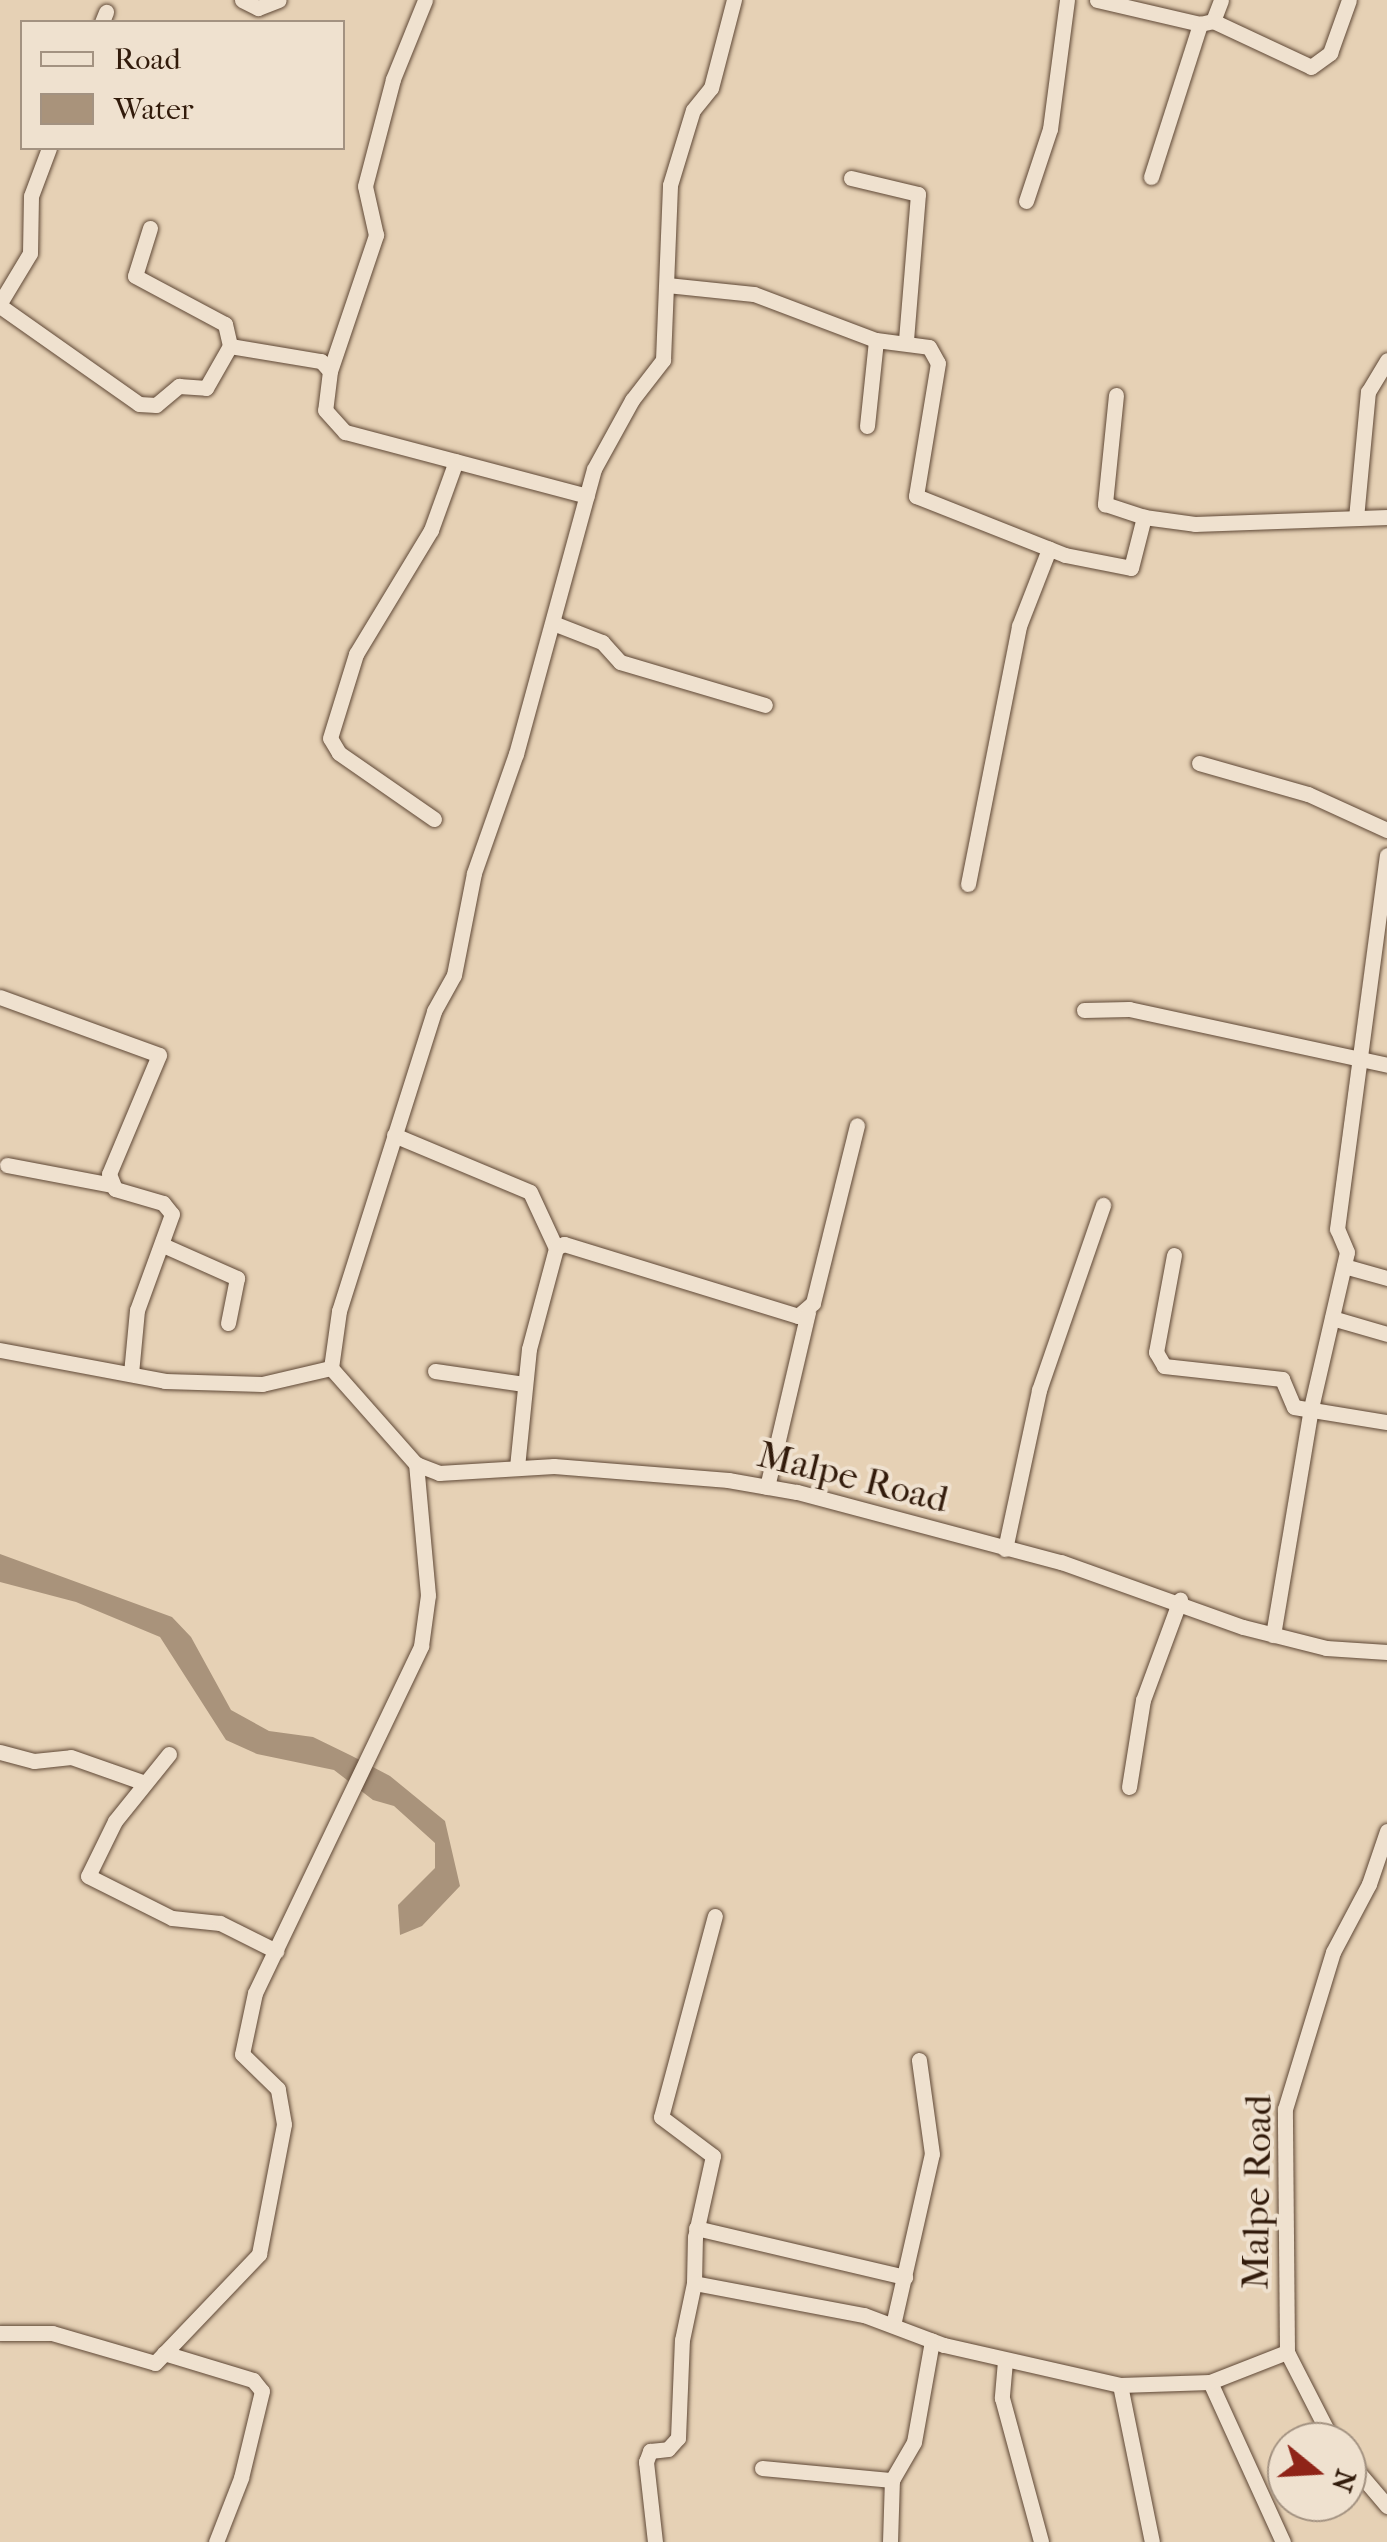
<!DOCTYPE html>
<style>
body{margin:0}
#map{position:relative;width:1387px;height:2542px;overflow:hidden;background:#e6d1b5;font-family:"IM FELL French Canon",serif}
div>[style]{position:absolute}
[style*='--x']{left:calc(var(--x)*1px);top:calc(var(--y)*1px);width:calc(var(--w)*1px);rotate:calc(var(--a)*1deg)}
.water>*{inset:0;background:#a9937b}
.roads{filter:drop-shadow(0 0 2px #5f4836) drop-shadow(0 0 2px #5f4836)}
.minor>*{height:15px;margin:-7.5px;padding:0 7.5px;transform-origin:7.5px;border-radius:7.5px;background:#efe1cf}
span{translate:-50% -50%;white-space:nowrap;text-align:center;line-height:1.15;-webkit-text-stroke:8px #efe1cf;paint-order:stroke}
.street-label{font-size:38px;color:#321b0b}
.legend{position:absolute;left:20px;top:20px;width:325px;height:130px;box-sizing:border-box;background:#efe1cf;border:2px solid #a39281;margin:0;padding:12px 18px;list-style:none;font-size:30px;color:#321b0b}
.legend li{display:flex;align-items:center;gap:20px;height:50px}
.legend b{width:50px;border:2px solid #a39281}
.north{position:absolute;left:1267px;top:2422px;width:100px;height:100px;box-sizing:border-box;background:#efe1cf;border:2px solid #a39281;border-radius:50%;rotate:108deg;font-size:28px;font-weight:700;line-height:40px;text-align:center;color:#321b0b}
.north::after{content:'';display:block;margin:auto;width:35px;height:45px;background:#8f2418;clip-path:polygon(50% 0,100% 100%,50% 72%,0 100%)}
</style>
<div id="map">
<div class="water">
<i style="clip-path:polygon(0 1554px,172px 1617px,191px 1637px,231px 1710px,269px 1731px,313px 1737px,352px 1756px,390px 1776px,445px 1821px,460px 1886px,422px 1926px,400px 1935px,398px 1905px,435px 1868px,435px 1843px,394px 1806px,373px 1800px,334px 1770px,257px 1754px,226px 1740px,160px 1637px,76px 1602px,0 1582px)"></i>
</div>
<div class="roads">
<div class="minor">
<i style="--x:242;--y:0;--w:18;--a:27"></i>
<i style="--x:258;--y:8;--w:22;--a:-21"></i>
<i style="--x:1097;--y:0;--w:106;--a:13.1"></i>
<i style="--x:1200;--y:24;--w:13;--a:-13"></i>
<i style="--x:1213;--y:21;--w:22;--a:-69"></i>
<i style="--x:1213;--y:21;--w:108;--a:25.1"></i>
<i style="--x:1311;--y:67;--w:24;--a:-36"></i>
<i style="--x:1330;--y:53;--w:56;--a:-70.3"></i>
<i style="--x:102;--y:22;--w:11;--a:-68"></i>
<i style="--x:1151;--y:177;--w:161;--a:-72.2"></i>
<i style="--x:851;--y:178;--w:69;--a:13.4"></i>
<i style="--x:918;--y:194;--w:145;--a:94.7"></i>
<i style="--x:1026;--y:201;--w:76;--a:-71.6"></i>
<i style="--x:1050;--y:129;--w:130;--a:-82.5"></i>
<i style="--x:150;--y:228;--w:50;--a:107.4"></i>
<i style="--x:135;--y:276;--w:102;--a:28.1"></i>
<i style="--x:225;--y:324;--w:23;--a:77"></i>
<i style="--x:667;--y:285;--w:87;--a:5.9"></i>
<i style="--x:754;--y:294;--w:130;--a:20.7"></i>
<i style="--x:876;--y:340;--w:53;--a:7.5"></i>
<i style="--x:929;--y:347;--w:18;--a:61"></i>
<i style="--x:938;--y:363;--w:135;--a:99.4"></i>
<i style="--x:916;--y:496;--w:160;--a:21.6"></i>
<i style="--x:1065;--y:555;--w:67;--a:11.1"></i>
<i style="--x:1131;--y:568;--w:53;--a:-75.7"></i>
<i style="--x:1144;--y:517;--w:51;--a:7.8"></i>
<i style="--x:1195;--y:524;--w:192;--a:-2.1"></i>
<i style="--x:0;--y:303;--w:58;--a:-59"></i>
<i style="--x:30;--y:253;--w:57;--a:-89"></i>
<i style="--x:31;--y:196;--w:51;--a:-69.4"></i>
<i style="--x:0;--y:306;--w:170;--a:35.2"></i>
<i style="--x:139;--y:404;--w:17;--a:3"></i>
<i style="--x:156;--y:405;--w:30;--a:-40"></i>
<i style="--x:179;--y:386;--w:27;--a:4"></i>
<i style="--x:206;--y:388;--w:48;--a:-60.3"></i>
<i style="--x:230;--y:346;--w:92;--a:9.4"></i>
<i style="--x:321;--y:361;--w:13;--a:48"></i>
<i style="--x:330;--y:371;--w:39;--a:97"></i>
<i style="--x:325;--y:410;--w:30;--a:48"></i>
<i style="--x:345;--y:432;--w:250;--a:14.8"></i>
<i style="--x:330;--y:371;--w:144;--a:-71.3"></i>
<i style="--x:376;--y:235;--w:50;--a:-102.7"></i>
<i style="--x:365;--y:186;--w:111;--a:-75.3"></i>
<i style="--x:393;--y:79;--w:85;--a:-67.9"></i>
<i style="--x:1116;--y:395;--w:110;--a:95.8"></i>
<i style="--x:1105;--y:504;--w:41;--a:18.4"></i>
<i style="--x:867;--y:426;--w:86;--a:-84"></i>
<i style="--x:1356;--y:518;--w:127;--a:-84.6"></i>
<i style="--x:1368;--y:392;--w:37;--a:-59"></i>
<i style="--x:553;--y:623;--w:53;--a:21.2"></i>
<i style="--x:602;--y:642;--w:27;--a:48"></i>
<i style="--x:620;--y:662;--w:151;--a:16.5"></i>
<i style="--x:1199;--y:763;--w:113;--a:15.9"></i>
<i style="--x:1308;--y:794;--w:87;--a:24.5"></i>
<i style="--x:434;--y:819;--w:116;--a:-145.2"></i>
<i style="--x:339;--y:753;--w:17;--a:-121"></i>
<i style="--x:330;--y:738;--w:88;--a:-72.8"></i>
<i style="--x:356;--y:654;--w:145;--a:-58.8"></i>
<i style="--x:431;--y:530;--w:73;--a:-70.1"></i>
<i style="--x:968;--y:884;--w:263;--a:-78.8"></i>
<i style="--x:1019;--y:626;--w:83;--a:-68.7"></i>
<i style="--x:0;--y:997;--w:169;--a:20"></i>
<i style="--x:159;--y:1055;--w:129;--a:112.8"></i>
<i style="--x:109;--y:1174;--w:16;--a:68"></i>
<i style="--x:115;--y:1189;--w:50;--a:16.3"></i>
<i style="--x:163;--y:1203;--w:14;--a:51"></i>
<i style="--x:172;--y:1214;--w:102;--a:110"></i>
<i style="--x:137;--y:1310;--w:64;--a:95.4"></i>
<i style="--x:1084;--y:1010;--w:45;--a:-1.3"></i>
<i style="--x:1129;--y:1009;--w:264;--a:12.2"></i>
<i style="--x:394;--y:1135;--w:147;--a:22.7"></i>
<i style="--x:530;--y:1192;--w:62;--a:65.1"></i>
<i style="--x:7;--y:1165;--w:107;--a:10.8"></i>
<i style="--x:165;--y:1246;--w:79;--a:24"></i>
<i style="--x:237;--y:1278;--w:46;--a:101.3"></i>
<i style="--x:1174;--y:1255;--w:99;--a:100.5"></i>
<i style="--x:1156;--y:1352;--w:16;--a:60"></i>
<i style="--x:1164;--y:1366;--w:119;--a:6.3"></i>
<i style="--x:1282;--y:1379;--w:30;--a:67"></i>
<i style="--x:1294;--y:1407;--w:94;--a:9.2"></i>
<i style="--x:1344;--y:1266;--w:45;--a:15.6"></i>
<i style="--x:1332;--y:1318;--w:57;--a:16.2"></i>
<i style="--x:0;--y:1350;--w:168;--a:10.6"></i>
<i style="--x:165;--y:1381;--w:97;--a:1.8"></i>
<i style="--x:262;--y:1384;--w:71;--a:-13.1"></i>
<i style="--x:331;--y:1368;--w:58;--a:-82"></i>
<i style="--x:339;--y:1311;--w:315;--a:-72.4"></i>
<i style="--x:434;--y:1011;--w:41;--a:-60.9"></i>
<i style="--x:454;--y:975;--w:104;--a:-78.9"></i>
<i style="--x:474;--y:873;--w:126;--a:-70.6"></i>
<i style="--x:516;--y:754;--w:295;--a:-74.7"></i>
<i style="--x:594;--y:469;--w:79;--a:-61.2"></i>
<i style="--x:632;--y:400;--w:51;--a:-52.2"></i>
<i style="--x:663;--y:360;--w:175;--a:-87.7"></i>
<i style="--x:670;--y:185;--w:78;--a:-73"></i>
<i style="--x:693;--y:110;--w:28;--a:-51"></i>
<i style="--x:711;--y:88;--w:91;--a:-75.4"></i>
<i style="--x:331;--y:1368;--w:128;--a:48.5"></i>
<i style="--x:416;--y:1464;--w:25;--a:21"></i>
<i style="--x:439;--y:1473;--w:115;--a:-3.5"></i>
<i style="--x:554;--y:1466;--w:175;--a:4.6"></i>
<i style="--x:728;--y:1480;--w:70;--a:9.9"></i>
<i style="--x:797;--y:1492;--w:273;--a:14.9"></i>
<i style="--x:1061;--y:1562;--w:193;--a:19.7"></i>
<i style="--x:1243;--y:1627;--w:86;--a:14.2"></i>
<i style="--x:1326;--y:1648;--w:61;--a:3.8"></i>
<i style="--x:435;--y:1371;--w:90;--a:8.3"></i>
<i style="--x:517;--y:1467;--w:119;--a:-84.2"></i>
<i style="--x:529;--y:1349;--w:105;--a:-75"></i>
<i style="--x:556;--y:1248;--w:9;--a:-27"></i>
<i style="--x:564;--y:1244;--w:245;--a:17.1"></i>
<i style="--x:798;--y:1316;--w:20;--a:-41"></i>
<i style="--x:813;--y:1303;--w:183;--a:-76.1"></i>
<i style="--x:767;--y:1487;--w:180;--a:-76.8"></i>
<i style="--x:1005;--y:1549;--w:163;--a:-77.9"></i>
<i style="--x:1039;--y:1390;--w:196;--a:-70.9"></i>
<i style="--x:1273;--y:1635;--w:230;--a:-80.5"></i>
<i style="--x:1311;--y:1408;--w:160;--a:-77"></i>
<i style="--x:1347;--y:1252;--w:25;--a:-113"></i>
<i style="--x:1337;--y:1229;--w:377;--a:-82.4"></i>
<i style="--x:0;--y:1752;--w:35;--a:15"></i>
<i style="--x:34;--y:1761;--w:37;--a:-6"></i>
<i style="--x:71;--y:1757;--w:78;--a:19.4"></i>
<i style="--x:169;--y:1754;--w:86;--a:128.9"></i>
<i style="--x:115;--y:1821;--w:61;--a:116.1"></i>
<i style="--x:88;--y:1876;--w:94;--a:26.6"></i>
<i style="--x:172;--y:1918;--w:48;--a:5.9"></i>
<i style="--x:220;--y:1923;--w:63;--a:26.6"></i>
<i style="--x:1129;--y:1787;--w:88;--a:-80.9"></i>
<i style="--x:1143;--y:1700;--w:107;--a:-69.7"></i>
<i style="--x:696;--y:2228;--w:215;--a:13.2"></i>
<i style="--x:694;--y:2283;--w:46;--a:-88.8"></i>
<i style="--x:695;--y:2237;--w:83;--a:-77.5"></i>
<i style="--x:713;--y:2156;--w:65;--a:-143.1"></i>
<i style="--x:661;--y:2117;--w:208;--a:-75"></i>
<i style="--x:893;--y:2325;--w:175;--a:-77.2"></i>
<i style="--x:932;--y:2154;--w:95;--a:-97.9"></i>
<i style="--x:0;--y:2333;--w:52;--a:0"></i>
<i style="--x:52;--y:2333;--w:107;--a:16.2"></i>
<i style="--x:155;--y:2363;--w:151;--a:-46.3"></i>
<i style="--x:259;--y:2254;--w:132;--a:-79.1"></i>
<i style="--x:284;--y:2124;--w:36;--a:-100"></i>
<i style="--x:278;--y:2089;--w:50;--a:-135.8"></i>
<i style="--x:242;--y:2054;--w:62;--a:-78"></i>
<i style="--x:255;--y:1993;--w:385;--a:-64.4"></i>
<i style="--x:421;--y:1646;--w:51;--a:-82.2"></i>
<i style="--x:428;--y:1595;--w:132;--a:-95.2"></i>
<i style="--x:164;--y:2353;--w:93;--a:16.9"></i>
<i style="--x:253;--y:2380;--w:14;--a:51"></i>
<i style="--x:262;--y:2391;--w:89;--a:103.6"></i>
<i style="--x:241;--y:2478;--w:69;--a:111.3"></i>
<i style="--x:1005;--y:2361;--w:37;--a:95"></i>
<i style="--x:1002;--y:2398;--w:149;--a:74.8"></i>
<i style="--x:1210;--y:2382;--w:176;--a:65.5"></i>
<i style="--x:1120;--y:2385;--w:160;--a:78.5"></i>
<i style="--x:1333;--y:2442;--w:101;--a:-117.1"></i>
<i style="--x:1287;--y:2352;--w:243;--a:-90.5"></i>
<i style="--x:1285;--y:2109;--w:164;--a:-73"></i>
<i style="--x:1333;--y:1952;--w:77;--a:-62.1"></i>
<i style="--x:1369;--y:1884;--w:56;--a:-71.2"></i>
<i style="--x:1347;--y:2459;--w:62;--a:49.6"></i>
<i style="--x:762;--y:2468;--w:131;--a:5.3"></i>
<i style="--x:892;--y:2480;--w:44;--a:-59.9"></i>
<i style="--x:914;--y:2442;--w:103;--a:-79.9"></i>
<i style="--x:655;--y:2542;--w:81;--a:-96.4"></i>
<i style="--x:646;--y:2462;--w:12;--a:-70"></i>
<i style="--x:650;--y:2451;--w:18;--a:-6"></i>
<i style="--x:668;--y:2449;--w:15;--a:-48"></i>
<i style="--x:678;--y:2438;--w:98;--a:-87.7"></i>
<i style="--x:682;--y:2340;--w:58;--a:-78.1"></i>
<i style="--x:694;--y:2283;--w:173;--a:10.7"></i>
<i style="--x:864;--y:2315;--w:85;--a:20.6"></i>
<i style="--x:944;--y:2345;--w:180;--a:12.8"></i>
<i style="--x:1120;--y:2385;--w:90;--a:-1.9"></i>
<i style="--x:1210;--y:2382;--w:83;--a:-21.3"></i>
<i style="--x:890;--y:2542;--w:62;--a:-88.2"></i>
</div>
</div>
<div class="street-label">
<span style="left:853px;top:1477px;rotate:14deg">Malpe Road</span>
<span style="left:1257px;top:2192px;rotate:-89deg">Malpe Road</span>
</div>
<ul class="legend">
<li><b style="height:12px;background:#efe1cf"></b>Road</li>
<li><b style="height:28px;background:#a9937b"></b>Water</li>
</ul>
<div class="north">N</div>
</div>
